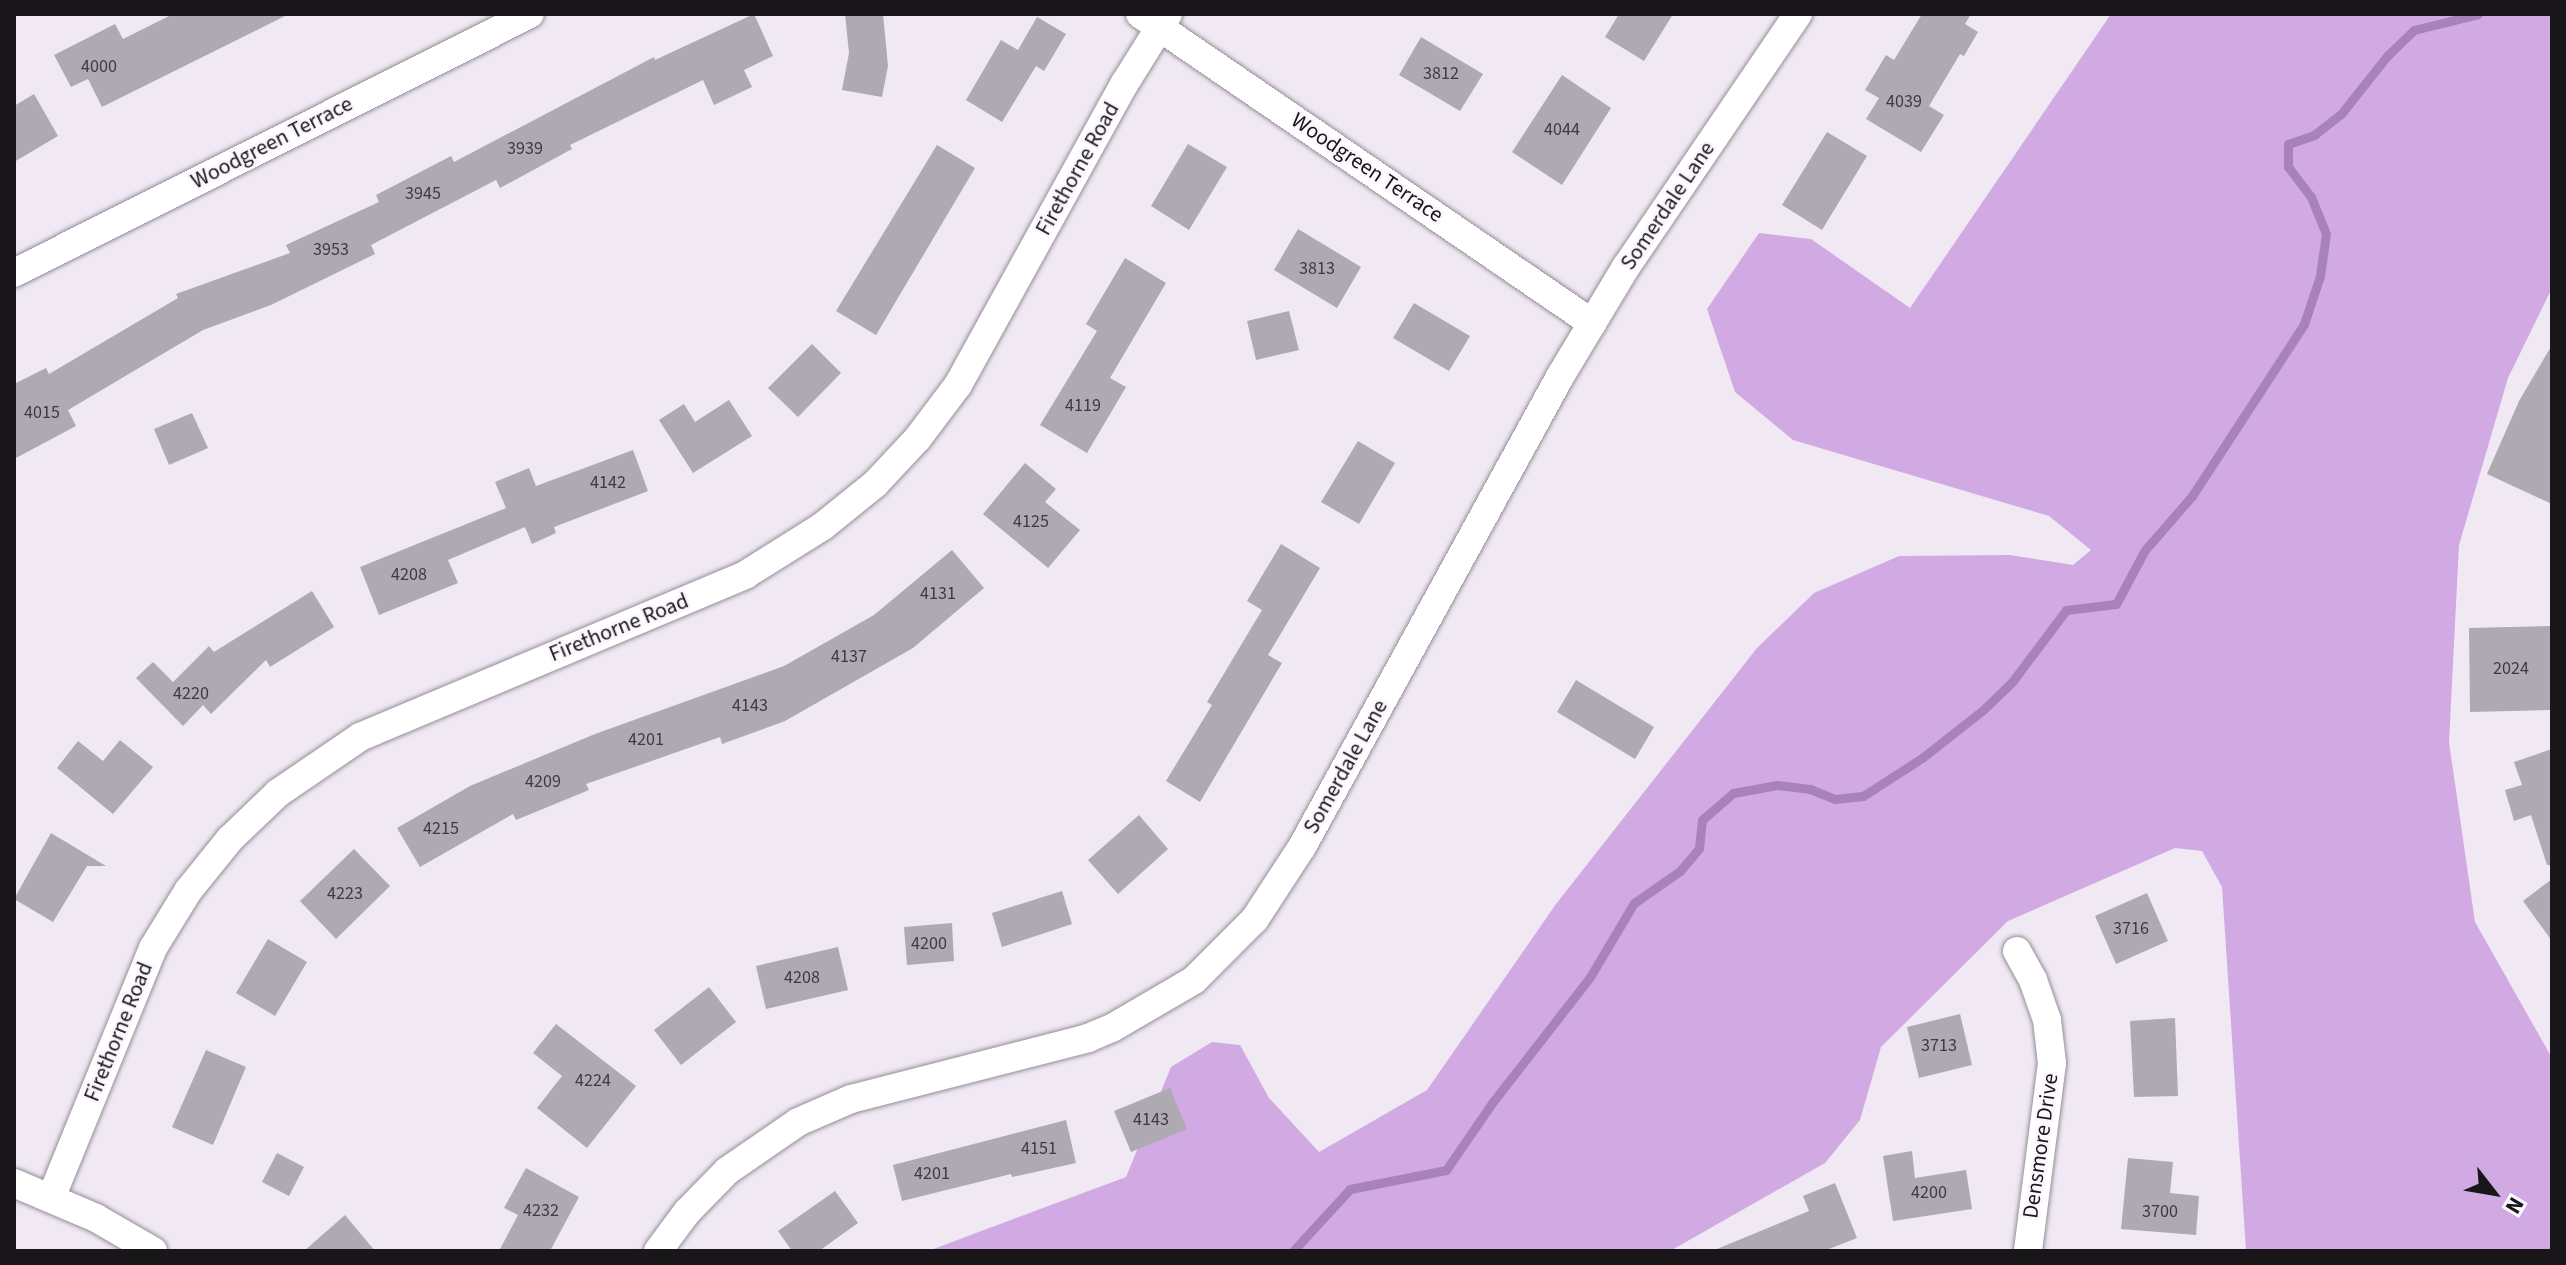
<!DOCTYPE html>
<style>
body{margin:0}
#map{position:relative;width:2566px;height:1265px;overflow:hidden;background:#f0e9f3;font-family:"Source Sans 3",sans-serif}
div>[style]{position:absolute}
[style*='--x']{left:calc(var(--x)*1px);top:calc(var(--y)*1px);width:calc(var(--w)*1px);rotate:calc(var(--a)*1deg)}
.forest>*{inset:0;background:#d1aae3}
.stream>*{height:9px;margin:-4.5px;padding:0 4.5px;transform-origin:4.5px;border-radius:4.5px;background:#a882b9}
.building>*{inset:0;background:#afa9b3}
.roads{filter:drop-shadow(0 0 2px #958e98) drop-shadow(0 0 2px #958e98)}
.minor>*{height:28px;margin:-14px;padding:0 14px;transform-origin:14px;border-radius:14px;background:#fff}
span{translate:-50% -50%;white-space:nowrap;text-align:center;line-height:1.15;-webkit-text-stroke:6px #fcf7ff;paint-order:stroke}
.number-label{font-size:18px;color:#3e3b40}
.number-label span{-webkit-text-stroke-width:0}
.street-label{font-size:22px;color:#181619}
.frame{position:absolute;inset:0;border:16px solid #181619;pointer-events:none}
.north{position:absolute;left:2454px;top:1153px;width:80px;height:80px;-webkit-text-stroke:6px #fcf7ff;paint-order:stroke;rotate:121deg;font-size:22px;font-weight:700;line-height:32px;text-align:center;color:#181619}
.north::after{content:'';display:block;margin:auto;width:28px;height:36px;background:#181619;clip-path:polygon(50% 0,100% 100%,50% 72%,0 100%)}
</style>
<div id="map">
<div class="forest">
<i style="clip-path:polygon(2111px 14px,2552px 14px,2552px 288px,2508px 378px,2459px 545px,2449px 742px,2475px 922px,2552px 1058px,2552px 1251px,2246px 1251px,2222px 887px,2202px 851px,2175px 848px,2008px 921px,1881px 1047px,1860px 1120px,1825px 1163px,1670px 1251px,928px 1251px,1126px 1177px,1171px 1067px,1212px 1042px,1240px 1045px,1269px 1098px,1319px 1152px,1427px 1090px,1556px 904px,1757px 648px,1814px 593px,1899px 556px,2010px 555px,2073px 565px,2091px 550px,2049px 516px,1793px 440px,1735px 392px,1707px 309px,1759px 233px,1811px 239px,1910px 308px)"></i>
</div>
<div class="stream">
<i style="--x:1293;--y:1251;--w:84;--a:-47.4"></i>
<i style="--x:1350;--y:1189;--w:98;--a:-11.2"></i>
<i style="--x:1446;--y:1170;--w:81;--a:-55.5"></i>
<i style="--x:1492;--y:1103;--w:160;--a:-52.1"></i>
<i style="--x:1590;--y:977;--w:86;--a:-59.3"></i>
<i style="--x:1634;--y:903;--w:56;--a:-34.8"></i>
<i style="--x:1680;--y:871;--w:30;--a:-50"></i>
<i style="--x:1699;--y:848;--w:28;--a:-84"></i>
<i style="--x:1702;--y:820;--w:41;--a:-41.1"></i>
<i style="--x:1733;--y:793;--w:45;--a:-10.3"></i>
<i style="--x:1777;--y:785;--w:33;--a:7"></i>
<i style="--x:1810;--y:789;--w:27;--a:22"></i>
<i style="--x:1835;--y:799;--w:28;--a:-6"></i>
<i style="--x:1863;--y:796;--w:70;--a:-32.8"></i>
<i style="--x:1922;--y:758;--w:78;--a:-38.2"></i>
<i style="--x:1983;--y:710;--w:40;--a:-44"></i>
<i style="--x:2012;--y:682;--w:90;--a:-53.1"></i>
<i style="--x:2066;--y:610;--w:50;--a:-6.8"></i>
<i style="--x:2116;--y:604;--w:61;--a:-61.8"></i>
<i style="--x:2145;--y:550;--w:72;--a:-49"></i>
<i style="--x:2192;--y:496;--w:205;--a:-56.9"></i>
<i style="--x:2304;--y:324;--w:51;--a:-71.6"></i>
<i style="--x:2320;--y:276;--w:42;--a:-81.9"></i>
<i style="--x:2326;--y:234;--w:40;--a:-112"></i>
<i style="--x:2311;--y:197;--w:38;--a:-127"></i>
<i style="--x:2288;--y:167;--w:23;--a:-90"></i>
<i style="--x:2288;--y:144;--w:28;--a:-19"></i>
<i style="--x:2314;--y:135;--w:34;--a:-38"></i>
<i style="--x:2341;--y:114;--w:74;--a:-51.6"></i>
<i style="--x:2387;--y:56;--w:37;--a:-44"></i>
<i style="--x:2414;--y:30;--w:66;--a:-14"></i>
</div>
<div class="building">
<i style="clip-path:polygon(173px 14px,289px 14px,102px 107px,88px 79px,71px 87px,54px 55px,115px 24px,123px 39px)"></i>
<i style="clip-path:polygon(754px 14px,773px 56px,744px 70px,752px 87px,714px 105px,703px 80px,570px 145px,572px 149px,500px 188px,496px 180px,371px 245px,375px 254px,271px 305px,203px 330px,68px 410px,76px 426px,14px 459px,14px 384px,46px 368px,49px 374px,178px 298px,176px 294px,290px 253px,286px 245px,379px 202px,376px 195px,451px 156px,454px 162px,654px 57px,655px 60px)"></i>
<i style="clip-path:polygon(845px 14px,883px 14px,888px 66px,882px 97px,842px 90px,849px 53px)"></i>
<i style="clip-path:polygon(1619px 14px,1673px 14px,1644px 61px,1605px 37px)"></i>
<i style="clip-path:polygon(1922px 14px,1971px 14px,1965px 24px,1978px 32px,1964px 56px,1960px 54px,1929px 106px,1944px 115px,1921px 152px,1866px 119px,1879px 98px,1865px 90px,1886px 55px,1894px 60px)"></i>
<i style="clip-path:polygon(1037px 17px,1066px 34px,1044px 71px,1036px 66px,1002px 122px,966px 100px,1001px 40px,1018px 50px)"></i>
<i style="clip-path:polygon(1421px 37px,1483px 74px,1460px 111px,1399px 75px)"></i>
<i style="clip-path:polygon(1562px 75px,1611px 108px,1562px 185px,1512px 152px)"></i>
<i style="clip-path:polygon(34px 94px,58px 136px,14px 162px,14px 106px)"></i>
<i style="clip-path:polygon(1827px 132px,1867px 156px,1822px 230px,1782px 205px)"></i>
<i style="clip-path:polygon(1188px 144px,1227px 167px,1189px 230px,1151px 206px)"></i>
<i style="clip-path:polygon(937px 145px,975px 168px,876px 335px,836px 311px)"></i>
<i style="clip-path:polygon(1298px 229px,1361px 267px,1337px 308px,1274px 270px)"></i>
<i style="clip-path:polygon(1125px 258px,1166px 283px,1110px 378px,1126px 387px,1087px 453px,1040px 425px,1097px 331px,1086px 324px)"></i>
<i style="clip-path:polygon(1414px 303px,1470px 336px,1449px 371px,1393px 338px)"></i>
<i style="clip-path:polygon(1289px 311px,1299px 350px,1256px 360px,1247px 321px)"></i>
<i style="clip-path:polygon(812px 344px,841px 373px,798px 417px,768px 388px)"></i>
<i style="clip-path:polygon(2552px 345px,2552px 504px,2487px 474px,2519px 401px)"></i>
<i style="clip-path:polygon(729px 400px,752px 436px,693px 473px,659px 420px,684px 404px,695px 422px)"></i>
<i style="clip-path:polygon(192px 413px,208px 448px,169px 465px,154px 429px)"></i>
<i style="clip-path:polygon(1358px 441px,1395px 463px,1359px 524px,1321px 502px)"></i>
<i style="clip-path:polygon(633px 450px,648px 491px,554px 527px,556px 533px,532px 544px,525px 527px,448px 560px,458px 583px,379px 615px,360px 567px,506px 508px,495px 482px,529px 468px,536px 486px)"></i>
<i style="clip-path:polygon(1025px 463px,1056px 489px,1045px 502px,1080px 530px,1048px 568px,983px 514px)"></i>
<i style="clip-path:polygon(1281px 544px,1320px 568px,1268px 655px,1282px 663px,1200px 802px,1166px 781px,1212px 705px,1207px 702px,1262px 610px,1247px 601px)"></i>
<i style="clip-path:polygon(952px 550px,984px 588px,913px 648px,785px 721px,722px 744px,720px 737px,586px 784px,589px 790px,516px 820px,513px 814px,420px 867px,397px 828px,470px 786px,595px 734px,784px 666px,874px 615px)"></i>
<i style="clip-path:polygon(312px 591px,334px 627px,270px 667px,266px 660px,211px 714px,203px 705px,183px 726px,136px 678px,153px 662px,173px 682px,209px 646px,214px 652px)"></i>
<i style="clip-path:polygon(2552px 626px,2552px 710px,2470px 712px,2469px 628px)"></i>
<i style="clip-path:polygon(1576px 680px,1654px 727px,1635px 759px,1557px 712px)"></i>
<i style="clip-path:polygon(120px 740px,153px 767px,113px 814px,57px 768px,78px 741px,103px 761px)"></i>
<i style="clip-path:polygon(2552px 749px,2552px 865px,2547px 865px,2531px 815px,2514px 821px,2505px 790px,2522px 785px,2514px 762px)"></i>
<i style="clip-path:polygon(1139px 815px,1168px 849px,1118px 894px,1088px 860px)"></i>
<i style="clip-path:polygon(51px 833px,106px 866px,87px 866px,53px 922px,14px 899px)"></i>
<i style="clip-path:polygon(354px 849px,390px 886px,336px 939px,300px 901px)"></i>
<i style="clip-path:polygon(2552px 879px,2552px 941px,2523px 901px)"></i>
<i style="clip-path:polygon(1062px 891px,1072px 924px,1002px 947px,992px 913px)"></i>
<i style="clip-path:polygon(2147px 893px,2168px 941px,2116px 964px,2095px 916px)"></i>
<i style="clip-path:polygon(952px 923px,954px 961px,907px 965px,904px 927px)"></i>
<i style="clip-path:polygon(268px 939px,307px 962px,275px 1016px,236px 993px)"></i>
<i style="clip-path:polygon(838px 947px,848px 990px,766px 1009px,756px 966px)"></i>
<i style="clip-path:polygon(709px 987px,736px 1022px,681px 1065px,654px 1030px)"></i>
<i style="clip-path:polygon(1960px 1014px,1972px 1065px,1919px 1078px,1907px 1027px)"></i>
<i style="clip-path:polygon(2175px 1018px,2178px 1096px,2134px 1097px,2130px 1021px)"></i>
<i style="clip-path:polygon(556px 1024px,636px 1086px,587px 1148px,537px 1108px,562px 1076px,533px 1053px)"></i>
<i style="clip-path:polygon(206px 1050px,246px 1067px,213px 1145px,172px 1127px)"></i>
<i style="clip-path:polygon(1170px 1088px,1187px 1129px,1131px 1152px,1114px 1111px)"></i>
<i style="clip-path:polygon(1066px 1120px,1076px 1163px,1012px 1177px,1011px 1174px,902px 1201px,893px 1165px)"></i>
<i style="clip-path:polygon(1912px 1151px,1915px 1178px,1966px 1170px,1972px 1209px,1893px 1221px,1883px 1156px)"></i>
<i style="clip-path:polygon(277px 1153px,304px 1167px,289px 1196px,262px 1182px)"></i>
<i style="clip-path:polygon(2128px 1158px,2173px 1162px,2170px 1193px,2199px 1196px,2196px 1235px,2121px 1229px)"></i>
<i style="clip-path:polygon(526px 1168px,579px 1197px,550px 1251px,499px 1251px,518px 1215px,504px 1208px)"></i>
<i style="clip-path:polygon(1835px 1183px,1857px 1238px,1824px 1251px,1712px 1251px,1809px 1211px,1803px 1196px)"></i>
<i style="clip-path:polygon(835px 1191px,858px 1223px,819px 1251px,792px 1251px,778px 1231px)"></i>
<i style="clip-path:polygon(345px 1215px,375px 1251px,304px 1251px)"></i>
</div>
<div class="roads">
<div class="minor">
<i style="--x:1140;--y:14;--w:548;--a:34.36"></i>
<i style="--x:14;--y:273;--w:577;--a:-26.65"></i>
<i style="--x:2017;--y:951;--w:33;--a:61"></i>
<i style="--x:2033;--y:980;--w:42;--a:70.7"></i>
<i style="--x:2047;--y:1020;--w:43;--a:83.4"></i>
<i style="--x:2052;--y:1063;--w:190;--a:97.3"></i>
<i style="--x:14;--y:1183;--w:89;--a:23.1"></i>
<i style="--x:96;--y:1218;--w:66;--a:30.1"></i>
<i style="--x:51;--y:1198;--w:270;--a:-67.8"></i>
<i style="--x:153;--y:948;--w:67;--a:-58.4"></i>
<i style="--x:188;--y:891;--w:67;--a:-51.1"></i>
<i style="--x:230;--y:839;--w:66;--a:-43.8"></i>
<i style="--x:278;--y:793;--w:99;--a:-34.3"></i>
<i style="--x:360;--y:737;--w:418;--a:-22.8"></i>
<i style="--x:745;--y:575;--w:92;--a:-32.1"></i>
<i style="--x:823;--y:526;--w:67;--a:-38.9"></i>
<i style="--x:875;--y:484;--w:63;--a:-46.9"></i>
<i style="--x:918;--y:438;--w:66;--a:-53"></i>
<i style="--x:958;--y:385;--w:345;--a:-61.1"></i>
<i style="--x:1125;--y:83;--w:81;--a:-58.1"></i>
<i style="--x:658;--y:1251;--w:49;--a:-53.4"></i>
<i style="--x:687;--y:1212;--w:57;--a:-45.7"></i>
<i style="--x:727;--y:1171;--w:86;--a:-34.6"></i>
<i style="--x:798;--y:1122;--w:58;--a:-23.5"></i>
<i style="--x:851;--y:1099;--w:245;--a:-14.4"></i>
<i style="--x:1088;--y:1038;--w:26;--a:-23"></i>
<i style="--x:1112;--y:1028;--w:95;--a:-30.3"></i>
<i style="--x:1194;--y:980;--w:86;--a:-45"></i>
<i style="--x:1255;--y:919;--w:86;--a:-56.9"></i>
<i style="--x:1302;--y:847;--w:538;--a:-61.25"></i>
<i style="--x:1561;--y:375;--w:126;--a:-59"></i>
<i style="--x:1626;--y:267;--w:306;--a:-55.8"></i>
</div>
</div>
<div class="number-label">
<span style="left:99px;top:67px">4000</span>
<span style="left:1441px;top:74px">3812</span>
<span style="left:1904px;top:102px">4039</span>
<span style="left:1562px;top:130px">4044</span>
<span style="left:525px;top:149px">3939</span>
<span style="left:423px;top:194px">3945</span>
<span style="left:331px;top:250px">3953</span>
<span style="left:1317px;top:269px">3813</span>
<span style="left:1083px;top:406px">4119</span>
<span style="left:42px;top:413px">4015</span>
<span style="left:608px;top:483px">4142</span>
<span style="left:1031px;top:522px">4125</span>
<span style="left:409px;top:575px">4208</span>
<span style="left:938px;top:594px">4131</span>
<span style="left:849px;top:657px">4137</span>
<span style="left:2511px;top:669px">2024</span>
<span style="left:191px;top:694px">4220</span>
<span style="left:750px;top:706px">4143</span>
<span style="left:646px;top:740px">4201</span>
<span style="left:543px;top:782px">4209</span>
<span style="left:441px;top:829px">4215</span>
<span style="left:345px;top:894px">4223</span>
<span style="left:2131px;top:929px">3716</span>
<span style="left:929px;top:944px">4200</span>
<span style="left:802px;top:978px">4208</span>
<span style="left:1939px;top:1046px">3713</span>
<span style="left:593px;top:1081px">4224</span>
<span style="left:1151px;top:1120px">4143</span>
<span style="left:1039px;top:1149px">4151</span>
<span style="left:932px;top:1174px">4201</span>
<span style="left:1929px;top:1193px">4200</span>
<span style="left:541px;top:1211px">4232</span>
<span style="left:2160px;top:1212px">3700</span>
</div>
<div class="street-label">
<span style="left:272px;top:143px;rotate:-27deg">Woodgreen Terrace</span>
<span style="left:1367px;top:168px;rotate:34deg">Woodgreen Terrace</span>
<span style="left:1078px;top:169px;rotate:-61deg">Firethorne Road</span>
<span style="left:1668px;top:206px;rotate:-56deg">Somerdale Lane</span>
<span style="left:619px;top:628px;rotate:-22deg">Firethorne Road</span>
<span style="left:1346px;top:767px;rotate:-61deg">Somerdale Lane</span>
<span style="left:119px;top:1032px;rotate:-68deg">Firethorne Road</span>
<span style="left:2041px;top:1146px;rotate:-82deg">Densmore Drive</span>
</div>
<div class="frame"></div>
<div class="north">N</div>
</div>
